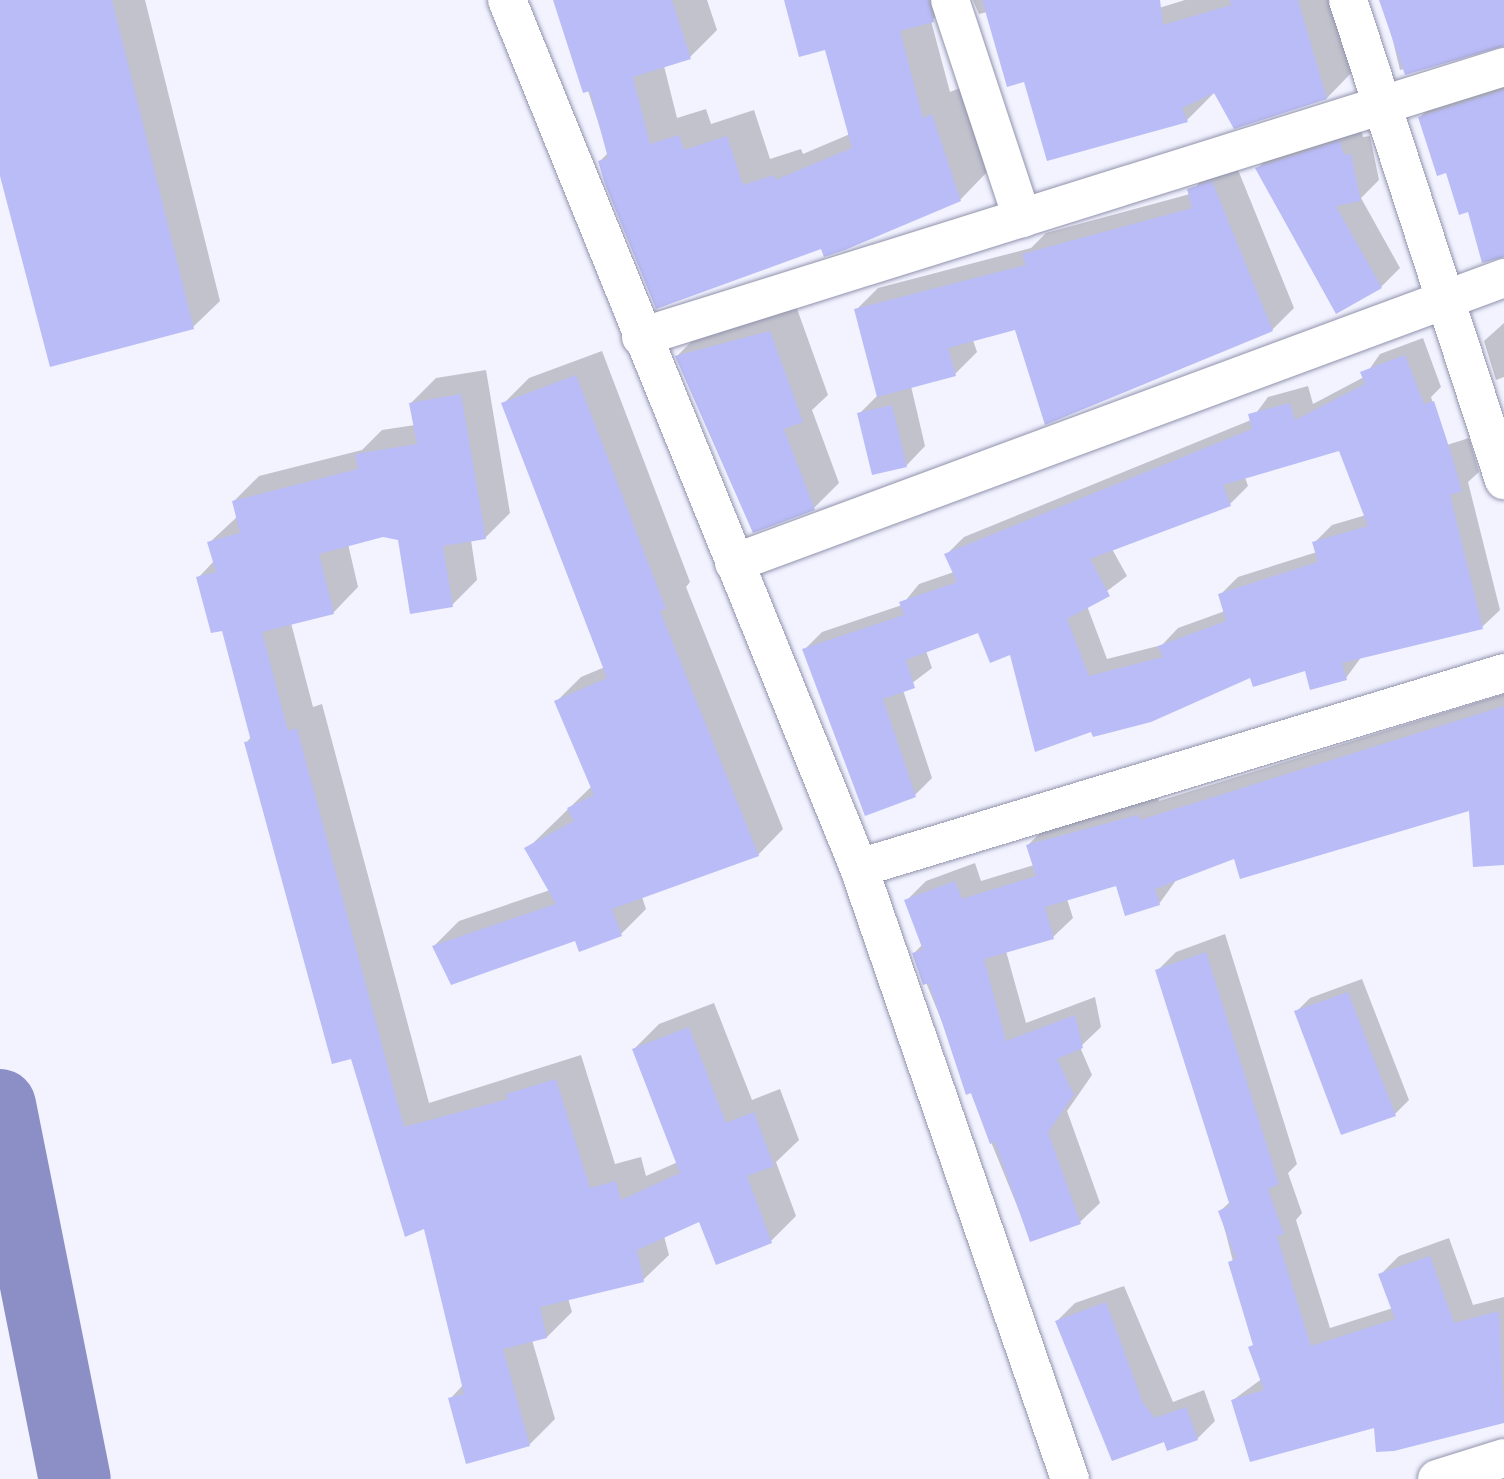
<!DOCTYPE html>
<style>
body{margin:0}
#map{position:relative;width:1504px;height:1479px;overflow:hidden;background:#f2f3ff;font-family:"Varela Round",sans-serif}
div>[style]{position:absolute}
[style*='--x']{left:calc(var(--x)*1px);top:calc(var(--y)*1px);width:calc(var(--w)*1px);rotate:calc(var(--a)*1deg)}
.shadow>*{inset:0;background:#0003}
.river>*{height:72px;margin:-36px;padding:0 36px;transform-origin:36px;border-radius:36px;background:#8c8ec6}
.building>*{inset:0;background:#babcf7}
.roads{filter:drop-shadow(0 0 2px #9092ac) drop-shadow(0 0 2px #9092ac)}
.minor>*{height:38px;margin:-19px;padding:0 19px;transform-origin:19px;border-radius:19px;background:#fff}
span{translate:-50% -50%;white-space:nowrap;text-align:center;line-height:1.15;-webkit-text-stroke:5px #fff;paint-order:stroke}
</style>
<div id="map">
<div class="shadow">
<i style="clip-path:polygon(0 0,145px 0,220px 301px,193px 327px,0 169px)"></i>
<i style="clip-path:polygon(559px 0,707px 0,717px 30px,690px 57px,664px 66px,677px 118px,706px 109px,711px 124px,754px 110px,770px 159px,801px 149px,803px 154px,850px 134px,826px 48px,786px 0,954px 0,931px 21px,950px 92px,960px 88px,987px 172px,960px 200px,822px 247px,600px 161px,608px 153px)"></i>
<i style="clip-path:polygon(973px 0,1146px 0,1149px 11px,1185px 0,1333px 0,1354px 70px,1327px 98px,1215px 92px,1187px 120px,1025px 80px,987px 12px,979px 14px)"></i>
<i style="clip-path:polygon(1504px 0,1504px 46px,1400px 70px,1383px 0)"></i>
<i style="clip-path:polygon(1504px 72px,1504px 243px,1469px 210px,1420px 117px,1447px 90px)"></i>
<i style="clip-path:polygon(1359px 123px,1363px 137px,1370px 136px,1379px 180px,1361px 198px,1400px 268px,1381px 287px,1258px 168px,1277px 149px)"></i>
<i style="clip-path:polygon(1234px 160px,1294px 308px,1272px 330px,1017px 328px,973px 340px,977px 352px,955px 374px,911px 386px,925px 446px,906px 466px,859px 414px,878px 395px,856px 310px,878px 288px,1031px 248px,1046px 233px,1190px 194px,1211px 168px)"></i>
<i style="clip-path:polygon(796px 306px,828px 395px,812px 410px,839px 483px,814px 508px,677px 356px,703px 330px)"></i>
<i style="clip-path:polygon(1504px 323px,1504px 377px,1496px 380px,1484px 341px)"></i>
<i style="clip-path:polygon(evenodd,1423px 338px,1441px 387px,1431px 397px,1447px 445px,1469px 438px,1479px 472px,1468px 482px,1500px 610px,1482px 627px,1362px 656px,1346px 678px,1306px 669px,1251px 675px,1151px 720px,979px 630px,926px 651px,932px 668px,903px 690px,932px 778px,915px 795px,804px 650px,822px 632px,902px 605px,919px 584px,954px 572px,946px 555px,964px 537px,1251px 420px,1268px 397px,1308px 386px,1313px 404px,1364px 377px,1380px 354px,1423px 338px,1340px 449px,1366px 515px,1332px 525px,1314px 543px,1317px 552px,1238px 577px,1220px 595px,1225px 611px,1178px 628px,1162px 645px,1107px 659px,1087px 606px,1127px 576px,1112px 549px,1230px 504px,1248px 486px,1245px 477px,1340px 449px)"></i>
<i style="clip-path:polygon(602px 351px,690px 582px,686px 587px,783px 829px,758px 855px,642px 897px,646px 909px,621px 934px,434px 946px,459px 921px,550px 890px,527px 849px,592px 786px,556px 702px,581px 677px,605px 667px,503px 404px,529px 378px)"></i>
<i style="clip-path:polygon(486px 370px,510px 513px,485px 538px,471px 540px,477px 580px,452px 605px,400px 538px,383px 535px,348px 544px,358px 587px,333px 613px,291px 623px,313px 707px,322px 704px,429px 1103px,581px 1055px,615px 1164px,641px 1157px,646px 1176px,678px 1162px,634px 1049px,659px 1024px,714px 1003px,752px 1100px,780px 1089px,799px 1140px,776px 1162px,796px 1216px,771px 1241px,700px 1220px,664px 1236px,669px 1255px,643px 1280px,568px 1298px,572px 1312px,547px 1337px,532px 1340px,555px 1419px,530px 1444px,467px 1462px,450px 1399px,463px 1385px,425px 1226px,352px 1057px,246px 743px,251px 737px,223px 628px,198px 578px,214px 561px,209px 543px,238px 516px,234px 501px,259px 476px,362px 450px,382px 430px,415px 425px,411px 403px,436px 378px)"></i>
<i style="clip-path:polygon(1504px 694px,1504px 859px,1470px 808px,1235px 857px,1177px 879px,1159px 904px,1117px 884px,1067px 899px,1073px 918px,1053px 937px,1006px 951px,1026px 1023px,1095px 997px,1101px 1027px,1080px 1047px,1092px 1075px,1067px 1111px,1100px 1203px,1080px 1222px,1031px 1240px,914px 953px,923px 944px,907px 900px,926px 881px,975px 863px,981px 881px,1034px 865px,1028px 845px,1047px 826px,1157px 796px,1159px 801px)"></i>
<i style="clip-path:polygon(1225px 934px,1297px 1164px,1288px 1173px,1302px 1213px,1296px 1220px,1330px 1328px,1393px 1308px,1380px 1275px,1399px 1256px,1449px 1238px,1473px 1305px,1504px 1297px,1504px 1421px,1395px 1449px,1376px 1426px,1233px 1400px,1263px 1378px,1220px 1211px,1230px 1202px,1157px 971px,1176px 952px)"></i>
<i style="clip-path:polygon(1362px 979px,1409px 1100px,1395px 1114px,1296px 1012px,1310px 998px)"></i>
<i style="clip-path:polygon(1124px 1286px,1173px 1402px,1204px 1390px,1215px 1421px,1197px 1439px,1165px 1440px,1057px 1321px,1075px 1303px)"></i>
</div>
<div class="river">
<i style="--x:0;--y:1105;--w:381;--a:78.7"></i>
</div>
<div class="building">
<i style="clip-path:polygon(0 0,112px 0,194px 329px,50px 367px,0 176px)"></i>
<i style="clip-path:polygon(553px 0,672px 0,691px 59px,633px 77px,650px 144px,679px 135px,684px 150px,727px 136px,743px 185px,774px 175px,775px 180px,852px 148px,825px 50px,799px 57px,784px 0,929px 0,934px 22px,900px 31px,923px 118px,932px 114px,961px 201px,845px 250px,824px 257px,821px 249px,656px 309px,605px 184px,598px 161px,608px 158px,590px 91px,583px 93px)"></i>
<i style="clip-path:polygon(982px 0,1160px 0,1163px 25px,1231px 5px,1230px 0,1298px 0,1327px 99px,1234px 129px,1214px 93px,1182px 108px,1188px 122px,1047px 161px,1024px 82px,1007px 87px)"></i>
<i style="clip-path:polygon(1379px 0,1504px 0,1504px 46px,1405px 75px)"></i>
<i style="clip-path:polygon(1504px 90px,1504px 257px,1482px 263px,1468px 212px,1459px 215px,1446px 173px,1437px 176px,1418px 117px)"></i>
<i style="clip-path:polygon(1340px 141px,1344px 155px,1351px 154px,1361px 201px,1336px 206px,1382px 288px,1336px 314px,1255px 168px)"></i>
<i style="clip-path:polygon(1212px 181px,1273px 331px,1045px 425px,1015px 330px,948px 348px,956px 376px,877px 397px,854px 309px,1026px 265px,1022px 254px,1192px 208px,1187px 189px)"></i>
<i style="clip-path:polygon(770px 331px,803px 422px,784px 429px,815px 510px,753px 533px,675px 356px)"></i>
<i style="clip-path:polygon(evenodd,1405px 355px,1424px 404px,1434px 401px,1450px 450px,1462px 491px,1450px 495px,1483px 629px,1342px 663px,1347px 680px,1310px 690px,1305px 671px,1253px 687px,1250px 678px,1151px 722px,1093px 737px,1091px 732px,1035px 752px,1010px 655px,990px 663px,978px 633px,906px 660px,915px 688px,883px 699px,916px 797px,865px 816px,802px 649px,904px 615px,899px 602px,957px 582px,944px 554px,1252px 429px,1248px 414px,1290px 403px,1295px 420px,1365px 384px,1360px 372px,1405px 355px,1339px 451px,1368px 526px,1312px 542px,1318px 562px,1218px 594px,1226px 621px,1158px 646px,1163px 657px,1089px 676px,1067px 619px,1110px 596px,1090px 559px,1231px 506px,1223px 485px,1339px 451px)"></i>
<i style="clip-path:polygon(576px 375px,666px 609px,660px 611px,759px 856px,612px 909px,622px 936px,579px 952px,575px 941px,451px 985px,432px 946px,556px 904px,524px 848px,574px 821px,567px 808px,594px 795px,554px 701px,607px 678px,501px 403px)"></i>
<i style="clip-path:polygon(461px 394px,486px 539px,443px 546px,453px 607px,410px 614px,398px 540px,383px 537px,319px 554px,334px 614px,262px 632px,288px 731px,297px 728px,404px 1127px,508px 1099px,506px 1094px,556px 1079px,590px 1188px,616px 1181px,621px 1200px,680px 1173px,632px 1049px,689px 1027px,726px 1123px,754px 1112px,774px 1166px,747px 1176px,772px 1243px,716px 1265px,699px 1222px,637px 1250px,644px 1282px,540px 1307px,547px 1338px,503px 1349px,530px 1446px,466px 1464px,448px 1398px,464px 1394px,424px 1229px,405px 1237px,351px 1059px,332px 1064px,244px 742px,251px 741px,222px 631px,211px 633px,196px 577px,216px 572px,207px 542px,240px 533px,232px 501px,358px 469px,355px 454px,417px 444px,409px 403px)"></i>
<i style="clip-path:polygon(892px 405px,907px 467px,872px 475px,857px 413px)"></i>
<i style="clip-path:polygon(1504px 706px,1504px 865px,1473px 867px,1469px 811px,1240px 879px,1234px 859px,1155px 889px,1160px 905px,1125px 916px,1116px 886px,1045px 907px,1054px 939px,984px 959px,1006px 1041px,1075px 1015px,1083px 1048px,1057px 1059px,1074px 1095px,1048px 1132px,1081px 1224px,1030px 1242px,995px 1142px,990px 1144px,971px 1093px,966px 1095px,929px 983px,923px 985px,912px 953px,923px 950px,904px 900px,955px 881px,962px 899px,1036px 876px,1026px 845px,1138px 815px,1140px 820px)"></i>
<i style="clip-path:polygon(1206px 952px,1279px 1184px,1268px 1189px,1284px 1234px,1277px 1236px,1311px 1346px,1395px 1319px,1378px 1274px,1430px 1256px,1454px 1323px,1499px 1311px,1504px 1423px,1394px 1451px,1376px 1452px,1374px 1428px,1250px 1462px,1231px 1400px,1264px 1390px,1248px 1347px,1253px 1345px,1228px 1262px,1236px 1259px,1218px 1211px,1230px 1206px,1155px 970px)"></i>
<i style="clip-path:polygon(1348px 992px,1396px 1116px,1341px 1135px,1294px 1011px)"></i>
<i style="clip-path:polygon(1106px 1302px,1143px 1403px,1155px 1418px,1186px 1407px,1198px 1440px,1167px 1451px,1164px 1442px,1112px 1461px,1055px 1321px)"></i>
</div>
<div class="roads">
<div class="minor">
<i style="--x:507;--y:0;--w:937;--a:67.93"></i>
<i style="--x:859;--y:868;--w:646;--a:70.95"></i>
<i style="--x:950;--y:0;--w:230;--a:71.7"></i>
<i style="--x:1348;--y:0;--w:505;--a:72"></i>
<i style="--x:641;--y:337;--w:904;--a:-17.37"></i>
<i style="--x:734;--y:563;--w:821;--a:-20.31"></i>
<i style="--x:859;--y:868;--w:674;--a:-16.82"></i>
<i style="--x:1437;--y:1479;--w:70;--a:-17.4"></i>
</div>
</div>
</div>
